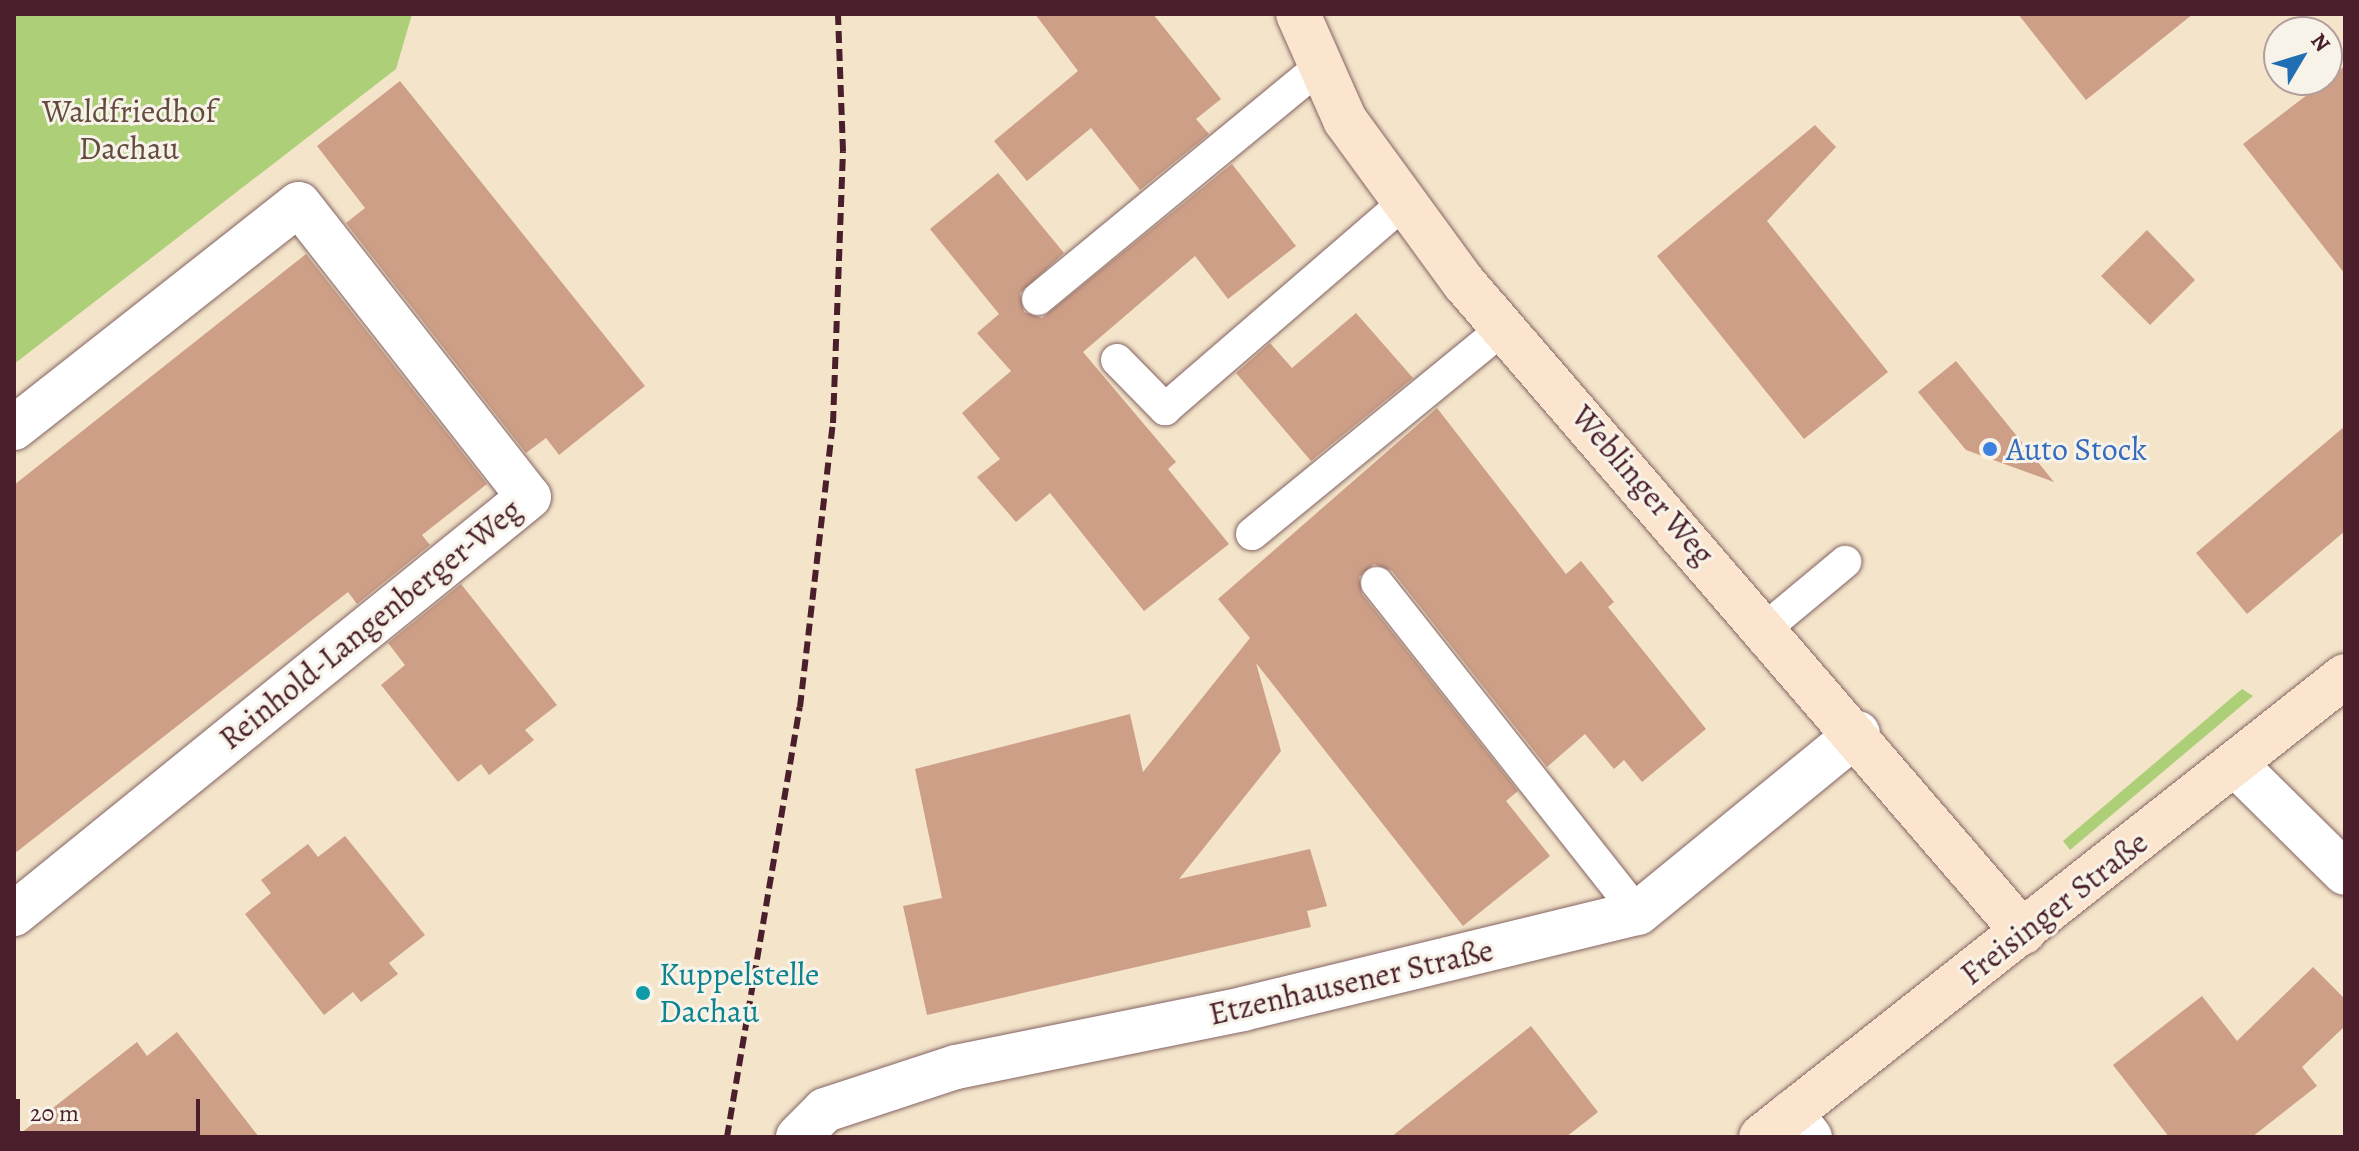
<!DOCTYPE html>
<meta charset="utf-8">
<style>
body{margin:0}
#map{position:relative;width:2359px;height:1151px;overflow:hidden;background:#f3e4ca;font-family:Alegreya,serif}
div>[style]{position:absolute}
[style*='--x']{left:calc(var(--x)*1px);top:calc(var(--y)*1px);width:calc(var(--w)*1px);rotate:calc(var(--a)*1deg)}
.green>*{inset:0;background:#adcf77}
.building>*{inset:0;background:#cd9f87}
.roads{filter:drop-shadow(0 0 2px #856463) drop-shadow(0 0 2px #856463)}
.lane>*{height:32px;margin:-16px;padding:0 16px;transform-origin:16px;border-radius:16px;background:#fff}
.street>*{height:44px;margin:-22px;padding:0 22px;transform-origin:22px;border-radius:22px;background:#fff}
.secondary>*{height:44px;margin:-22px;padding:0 22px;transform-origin:22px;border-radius:22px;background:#fbe5cf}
.rail>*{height:6px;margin-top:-3px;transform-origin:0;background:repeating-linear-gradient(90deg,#4a1f2b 0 12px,transparent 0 18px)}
.dots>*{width:22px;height:22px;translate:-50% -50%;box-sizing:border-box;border:4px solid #f7f3e8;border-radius:50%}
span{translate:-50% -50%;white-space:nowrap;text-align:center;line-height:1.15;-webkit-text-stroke:6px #f7f3e8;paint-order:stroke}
.park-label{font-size:32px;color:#634b3e}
.shop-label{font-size:32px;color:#366cbe}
.left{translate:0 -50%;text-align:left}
.street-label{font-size:32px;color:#4a1f2b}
.culture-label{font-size:32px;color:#0d838f}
.frame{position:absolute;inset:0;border:16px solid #4a1f2b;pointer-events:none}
.north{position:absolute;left:2263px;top:16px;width:80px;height:80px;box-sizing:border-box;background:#f7f3e8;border:2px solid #b29e9c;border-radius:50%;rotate:52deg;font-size:22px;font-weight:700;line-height:32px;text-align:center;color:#4a1f2b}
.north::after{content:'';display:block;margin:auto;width:28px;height:36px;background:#1f6fb2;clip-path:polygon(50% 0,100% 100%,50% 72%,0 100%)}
.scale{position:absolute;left:16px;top:1099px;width:184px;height:36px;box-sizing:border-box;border:4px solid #4a1f2b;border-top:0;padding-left:10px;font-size:24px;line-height:28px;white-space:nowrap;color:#4a1f2b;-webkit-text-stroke:6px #f7f3e8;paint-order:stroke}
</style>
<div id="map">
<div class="green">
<i style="clip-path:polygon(14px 14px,412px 14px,396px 69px,14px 364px)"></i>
<i style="clip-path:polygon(2242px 689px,2253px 696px,2070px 850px,2063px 841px)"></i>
</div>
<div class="building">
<i style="clip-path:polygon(1035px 14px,1153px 14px,1221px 99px,1196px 119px,1209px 134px,1140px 190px,1091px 128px,1027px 181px,994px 141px,1078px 71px)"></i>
<i style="clip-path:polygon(2018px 14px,2193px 14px,2086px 100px)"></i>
<i style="clip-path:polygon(2345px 66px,2345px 274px,2243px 144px)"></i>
<i style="clip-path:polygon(400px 81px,645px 386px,559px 455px,546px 438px,526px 453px,346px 223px,365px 208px,317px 146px)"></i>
<i style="clip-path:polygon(1815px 125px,1836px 147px,1767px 221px,1888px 372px,1804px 439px,1657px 256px)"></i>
<i style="clip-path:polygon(1232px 164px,1296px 246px,1228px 299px,1195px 256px,1083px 352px,1176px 462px,1168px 469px,1229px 544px,1144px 611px,1050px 493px,1016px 522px,977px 477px,1000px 459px,962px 413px,1011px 371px,977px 333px,999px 314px,930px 229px,998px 173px,1064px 253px,1020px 293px,1024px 312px,1042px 318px)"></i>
<i style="clip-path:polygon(2147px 230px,2195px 280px,2150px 325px,2101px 276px)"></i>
<i style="clip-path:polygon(306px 254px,487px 484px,422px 535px,430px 545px,357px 604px,348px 592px,14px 854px,14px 485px)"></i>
<i style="clip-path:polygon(1356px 313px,1413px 378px,1311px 461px,1236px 373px,1270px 343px,1292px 368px)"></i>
<i style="clip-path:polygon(1956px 361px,2054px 482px,1966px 450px,1918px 392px)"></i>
<i style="clip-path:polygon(1437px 408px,1566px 574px,1581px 561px,1614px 602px,1608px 607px,1706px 729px,1642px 782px,1624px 760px,1614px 769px,1585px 734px,1547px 767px,1392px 571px,1374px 564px,1359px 577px,1362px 594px,1518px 791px,1506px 801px,1550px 856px,1463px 926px,1256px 663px,1281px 751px,1179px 879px,1310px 849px,1327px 906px,1307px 911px,1311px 927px,927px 1015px,903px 906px,942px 898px,915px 769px,1130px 714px,1143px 772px,1250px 638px,1218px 599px)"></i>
<i style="clip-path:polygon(2345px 426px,2345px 531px,2247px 614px,2196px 553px)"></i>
<i style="clip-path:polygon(461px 584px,557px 705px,525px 730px,534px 740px,489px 775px,481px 764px,458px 782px,381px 685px,405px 665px,388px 643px)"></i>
<i style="clip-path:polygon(345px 836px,425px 935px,389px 963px,398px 974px,361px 1002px,353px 992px,324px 1015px,245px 914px,271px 893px,261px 880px,308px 844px,318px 857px)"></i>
<i style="clip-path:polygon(2313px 967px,2345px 999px,2345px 1026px,2302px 1067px,2317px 1086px,2252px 1137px,2169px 1137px,2113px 1065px,2202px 996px,2237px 1041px)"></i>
<i style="clip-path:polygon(1531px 1026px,1598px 1112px,1566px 1137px,1391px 1137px)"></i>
<i style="clip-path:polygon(177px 1032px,259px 1137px,16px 1137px,137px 1042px,147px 1056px)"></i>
</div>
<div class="roads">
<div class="lane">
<i style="--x:1038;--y:299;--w:367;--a:-39.5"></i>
<i style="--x:1117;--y:360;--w:69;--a:45.6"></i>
<i style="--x:1165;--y:409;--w:317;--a:-40.8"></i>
<i style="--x:1252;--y:534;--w:327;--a:-39.3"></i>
<i style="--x:1377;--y:583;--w:421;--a:51.7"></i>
<i style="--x:1767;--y:627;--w:102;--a:-39.8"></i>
</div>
<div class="street">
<i style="--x:14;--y:428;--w:362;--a:-38.2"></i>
<i style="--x:299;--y:204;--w:372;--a:51.9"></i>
<i style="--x:529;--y:497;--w:663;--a:141"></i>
<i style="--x:2237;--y:766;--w:152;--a:44.7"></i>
<i style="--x:1791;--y:1113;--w:31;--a:52"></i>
<i style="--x:798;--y:1137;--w:38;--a:-45"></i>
<i style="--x:825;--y:1110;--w:138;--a:-18.2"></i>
<i style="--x:956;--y:1067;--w:293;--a:-11.4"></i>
<i style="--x:1243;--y:1009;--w:406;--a:-13.7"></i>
<i style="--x:1638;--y:913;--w:284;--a:-39.3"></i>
</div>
<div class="secondary">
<i style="--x:1298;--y:14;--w:116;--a:66.1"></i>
<i style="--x:1345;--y:120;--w:202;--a:53.9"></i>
<i style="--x:1464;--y:283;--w:857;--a:49.26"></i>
<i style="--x:1761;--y:1137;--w:744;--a:-38.29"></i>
</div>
</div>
<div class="rail">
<i style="--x:727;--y:1137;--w:436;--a:-80.4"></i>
<i style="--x:800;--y:707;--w:286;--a:-83.4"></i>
<i style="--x:833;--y:423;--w:272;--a:-87.9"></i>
<i style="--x:843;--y:151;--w:137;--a:-92.1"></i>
</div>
<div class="dots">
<i style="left:1990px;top:449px;background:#3f7fe0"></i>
<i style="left:643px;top:993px;background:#0f9aa8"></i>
</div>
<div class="park-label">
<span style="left:129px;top:130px">Waldfriedhof<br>Dachau</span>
</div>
<div class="shop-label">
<span class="left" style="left:2006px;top:449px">Auto Stock</span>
</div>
<div class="street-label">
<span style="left:1643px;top:485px;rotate:49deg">Weblinger Weg</span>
<span style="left:370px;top:624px;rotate:-39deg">Reinhold-Langenberger-Weg</span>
<span style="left:2054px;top:908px;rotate:-38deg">Freisinger Straße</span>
<span style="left:1351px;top:982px;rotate:-13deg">Etzenhausener Straße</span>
</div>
<div class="culture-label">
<span class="left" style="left:659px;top:993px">Kuppelstelle<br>Dachau</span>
</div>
<div class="frame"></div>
<div class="north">N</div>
<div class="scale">20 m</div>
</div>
